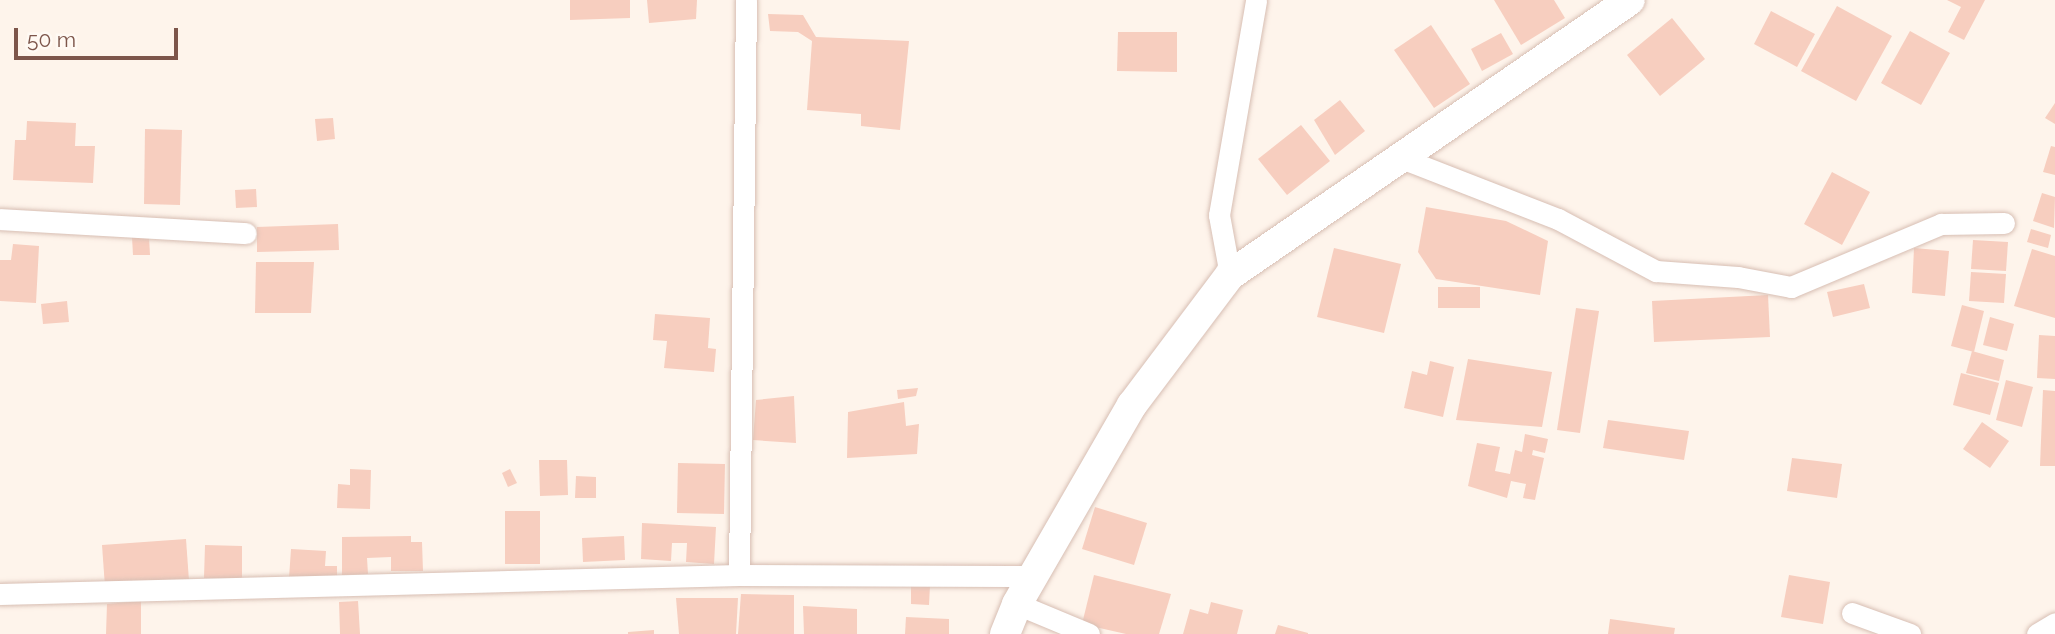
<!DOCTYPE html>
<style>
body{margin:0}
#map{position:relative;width:2055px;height:634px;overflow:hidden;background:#fef4eb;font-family:Raleway,sans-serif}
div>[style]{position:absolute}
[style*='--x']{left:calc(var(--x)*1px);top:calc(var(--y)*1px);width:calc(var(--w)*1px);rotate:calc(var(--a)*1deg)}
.building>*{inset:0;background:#f7cebf}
.roads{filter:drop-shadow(0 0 2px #d7beb3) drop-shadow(0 0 2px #d7beb3)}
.street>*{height:21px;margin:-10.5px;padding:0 10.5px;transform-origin:10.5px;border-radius:10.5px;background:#fff}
.secondary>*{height:30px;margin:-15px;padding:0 15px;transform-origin:15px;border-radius:15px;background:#fff}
span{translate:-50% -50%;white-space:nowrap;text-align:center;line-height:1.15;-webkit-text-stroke:7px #fff9f3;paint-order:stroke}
.scale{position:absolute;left:14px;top:28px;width:164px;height:32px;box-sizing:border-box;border:4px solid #7d554a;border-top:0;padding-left:9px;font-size:21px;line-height:24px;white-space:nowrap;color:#7d554a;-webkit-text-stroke:5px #fff9f3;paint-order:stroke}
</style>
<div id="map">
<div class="building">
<i style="clip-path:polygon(570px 0,630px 0,630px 18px,570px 20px)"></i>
<i style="clip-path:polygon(647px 0,697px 0,696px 19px,649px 23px)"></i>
<i style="clip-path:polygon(1494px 0,1554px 0,1565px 18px,1521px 45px)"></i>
<i style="clip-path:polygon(1947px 0,1985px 0,1964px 40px,1948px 32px,1961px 7px)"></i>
<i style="clip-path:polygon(1837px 6px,1892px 36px,1856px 101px,1801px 71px)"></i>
<i style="clip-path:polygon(1771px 11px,1815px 34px,1797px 67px,1754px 44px)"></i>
<i style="clip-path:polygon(768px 14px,803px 15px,816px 37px,909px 41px,900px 130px,861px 126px,861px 114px,807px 110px,812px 41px,798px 32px,770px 31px)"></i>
<i style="clip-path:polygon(1672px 18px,1705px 59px,1660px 96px,1627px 55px)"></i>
<i style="clip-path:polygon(1431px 25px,1470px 84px,1434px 108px,1394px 50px)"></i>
<i style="clip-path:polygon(1910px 31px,1950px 53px,1921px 105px,1881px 83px)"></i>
<i style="clip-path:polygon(1118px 32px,1177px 32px,1177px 72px,1117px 71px)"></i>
<i style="clip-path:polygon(1501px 33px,1513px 54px,1482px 71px,1471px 49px)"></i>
<i style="clip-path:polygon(1340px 100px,1365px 131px,1335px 155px,1314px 120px)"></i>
<i style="clip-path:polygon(2055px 103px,2055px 124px,2045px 118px)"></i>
<i style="clip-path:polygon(333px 118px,335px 139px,317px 141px,315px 119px)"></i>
<i style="clip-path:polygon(27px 121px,76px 123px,75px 146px,95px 146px,93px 183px,13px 180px,15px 140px,26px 140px)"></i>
<i style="clip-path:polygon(1301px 125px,1330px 161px,1287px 195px,1258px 159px)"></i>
<i style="clip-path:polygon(145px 129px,182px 130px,180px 205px,144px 204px)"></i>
<i style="clip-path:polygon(2051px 146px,2055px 147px,2055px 175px,2043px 172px)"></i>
<i style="clip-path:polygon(1832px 172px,1870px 192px,1842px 245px,1804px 224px)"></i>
<i style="clip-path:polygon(256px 189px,257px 207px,236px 208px,235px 190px)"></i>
<i style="clip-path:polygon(2042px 193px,2055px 197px,2054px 228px,2033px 221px)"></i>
<i style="clip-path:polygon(1426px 207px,1506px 221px,1548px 241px,1540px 295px,1436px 279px,1418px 252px)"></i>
<i style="clip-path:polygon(338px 224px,339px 250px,257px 252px,257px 227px)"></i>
<i style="clip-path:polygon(2031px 229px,2051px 235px,2048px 248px,2027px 242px)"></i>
<i style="clip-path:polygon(132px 237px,149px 237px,150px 255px,133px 255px)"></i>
<i style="clip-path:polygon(1973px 240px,2008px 242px,2006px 271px,1971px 269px)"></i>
<i style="clip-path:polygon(13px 244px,39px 246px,36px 303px,0 301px,0 260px,11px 260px)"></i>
<i style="clip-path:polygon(1334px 248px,1401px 264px,1384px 333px,1317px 317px)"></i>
<i style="clip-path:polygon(1914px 248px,1949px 251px,1945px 296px,1912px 293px)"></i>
<i style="clip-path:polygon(2032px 249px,2055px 256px,2055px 318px,2014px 306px)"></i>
<i style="clip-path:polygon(256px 262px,314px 262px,311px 313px,255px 313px)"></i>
<i style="clip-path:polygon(1971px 272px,2006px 274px,2004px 303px,1969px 301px)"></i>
<i style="clip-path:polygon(1864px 284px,1870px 308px,1833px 317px,1827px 292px)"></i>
<i style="clip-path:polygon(1438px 287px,1480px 287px,1480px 308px,1438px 308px)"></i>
<i style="clip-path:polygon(1768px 295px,1770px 337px,1654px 342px,1652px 301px)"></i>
<i style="clip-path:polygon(67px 301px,69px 322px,43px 324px,41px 304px)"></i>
<i style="clip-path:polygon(1962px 305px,1984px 311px,1974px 352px,1951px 346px)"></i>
<i style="clip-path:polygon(1576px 308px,1599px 311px,1580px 433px,1557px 430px)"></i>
<i style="clip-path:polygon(655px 314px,710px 318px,708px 348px,716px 349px,714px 372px,664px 368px,667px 341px,653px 340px)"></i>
<i style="clip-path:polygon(1990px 317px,2014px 324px,2007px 351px,1983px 345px)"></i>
<i style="clip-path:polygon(2039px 335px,2055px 336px,2055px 379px,2037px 378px)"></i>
<i style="clip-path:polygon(1972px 351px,2004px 360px,1999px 381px,1966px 373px)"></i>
<i style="clip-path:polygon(1468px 359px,1552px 372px,1542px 427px,1456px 420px)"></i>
<i style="clip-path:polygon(1430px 361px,1454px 367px,1443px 417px,1404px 408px,1412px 371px,1427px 375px)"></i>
<i style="clip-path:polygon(1961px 373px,1999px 383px,1990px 415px,1953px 405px)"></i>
<i style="clip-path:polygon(2006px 380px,2033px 387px,2022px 427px,1996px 420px)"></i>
<i style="clip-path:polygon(918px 388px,916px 396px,898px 399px,897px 390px)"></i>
<i style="clip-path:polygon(2043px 390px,2055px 391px,2055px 466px,2040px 466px)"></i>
<i style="clip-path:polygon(794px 396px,796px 443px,753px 440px,756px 400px)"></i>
<i style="clip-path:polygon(904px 402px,906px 426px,919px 424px,917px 454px,847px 458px,848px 412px)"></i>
<i style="clip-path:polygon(1608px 420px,1689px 431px,1684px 460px,1603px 448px)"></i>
<i style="clip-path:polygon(1982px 422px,2009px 441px,1990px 468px,1963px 449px)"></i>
<i style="clip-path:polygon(1525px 434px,1548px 439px,1545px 453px,1533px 450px,1532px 455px,1544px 458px,1535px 500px,1523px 498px,1526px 484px,1511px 481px,1507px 498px,1468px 486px,1477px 443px,1500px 447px,1495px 471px,1510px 474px,1515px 450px,1522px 452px)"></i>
<i style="clip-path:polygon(1792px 458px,1842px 464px,1837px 498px,1787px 491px)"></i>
<i style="clip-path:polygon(539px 460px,567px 460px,568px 495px,540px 496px)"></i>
<i style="clip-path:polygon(678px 463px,725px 464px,724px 514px,677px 513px)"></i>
<i style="clip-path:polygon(350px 469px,371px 470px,370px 509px,337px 508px,338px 484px,350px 485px)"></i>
<i style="clip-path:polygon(510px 469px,517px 483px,508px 487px,502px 473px)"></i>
<i style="clip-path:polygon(576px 476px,596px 477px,596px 498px,575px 498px)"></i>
<i style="clip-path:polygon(1095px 507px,1147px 523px,1134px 565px,1082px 549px)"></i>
<i style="clip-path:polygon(505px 511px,540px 511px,540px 564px,505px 564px)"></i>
<i style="clip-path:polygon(642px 523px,716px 527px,714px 564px,686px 562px,687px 543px,672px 543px,671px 561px,641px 559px)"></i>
<i style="clip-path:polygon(411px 536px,411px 542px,422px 542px,423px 571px,391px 571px,391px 557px,367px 558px,368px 574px,342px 575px,342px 537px)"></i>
<i style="clip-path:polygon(624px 536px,625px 560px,583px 562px,582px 538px)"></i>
<i style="clip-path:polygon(186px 539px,189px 581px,105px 587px,102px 545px)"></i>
<i style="clip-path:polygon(205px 545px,242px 546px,242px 579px,204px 578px)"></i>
<i style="clip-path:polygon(291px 549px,326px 551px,325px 566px,337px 566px,337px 581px,289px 578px)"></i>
<i style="clip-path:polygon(1094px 575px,1171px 594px,1159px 634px,1126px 634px,1082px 624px)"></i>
<i style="clip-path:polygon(1789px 575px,1830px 582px,1823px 624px,1781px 617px)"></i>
<i style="clip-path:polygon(911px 585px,930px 585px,929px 605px,911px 604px)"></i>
<i style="clip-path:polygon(741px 594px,794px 595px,794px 634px,738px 634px)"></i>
<i style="clip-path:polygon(676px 598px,738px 598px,736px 634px,679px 634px)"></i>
<i style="clip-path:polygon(141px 601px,141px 634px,106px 634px,107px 604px)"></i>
<i style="clip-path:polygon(358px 601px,360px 634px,340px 634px,339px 602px)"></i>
<i style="clip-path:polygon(1211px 602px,1243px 610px,1237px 634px,1183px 634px,1190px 609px,1208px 614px)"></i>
<i style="clip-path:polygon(803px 606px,857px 609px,857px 634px,804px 634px)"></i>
<i style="clip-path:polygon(906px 617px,949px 619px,949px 634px,905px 634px)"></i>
<i style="clip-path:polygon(1610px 619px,1675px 628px,1674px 634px,1608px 634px)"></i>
<i style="clip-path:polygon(1278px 625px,1308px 633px,1308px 634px,1275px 634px)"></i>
<i style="clip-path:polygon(654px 630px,654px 634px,628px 634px,628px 632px)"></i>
</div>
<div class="roads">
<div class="street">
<i style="--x:1404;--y:159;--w:165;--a:21.3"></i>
<i style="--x:1558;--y:219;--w:111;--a:28"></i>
<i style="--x:1656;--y:271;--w:82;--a:4.2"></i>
<i style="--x:1738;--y:277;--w:54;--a:10.7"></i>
<i style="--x:1791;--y:287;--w:163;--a:-22.8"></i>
<i style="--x:1941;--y:224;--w:63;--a:-0.9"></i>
<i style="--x:0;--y:219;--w:246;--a:3.3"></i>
<i style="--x:1230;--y:275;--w:61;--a:-100.4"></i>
<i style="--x:1219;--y:215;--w:218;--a:-80.2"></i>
<i style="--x:739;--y:575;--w:575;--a:-89.3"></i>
<i style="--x:0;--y:594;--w:739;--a:-1.47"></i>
<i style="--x:739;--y:575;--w:293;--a:0.2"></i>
<i style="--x:1017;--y:604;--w:78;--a:22.6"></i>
<i style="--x:1852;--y:613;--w:62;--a:19.9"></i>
<i style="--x:2037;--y:634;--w:21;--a:-31"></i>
</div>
<div class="secondary">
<i style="--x:1005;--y:634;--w:32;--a:-68"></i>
<i style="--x:1017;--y:604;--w:230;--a:-60"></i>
<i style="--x:1132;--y:405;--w:163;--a:-53"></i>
<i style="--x:1230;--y:275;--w:485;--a:-34.5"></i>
</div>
</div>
<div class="scale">50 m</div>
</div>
